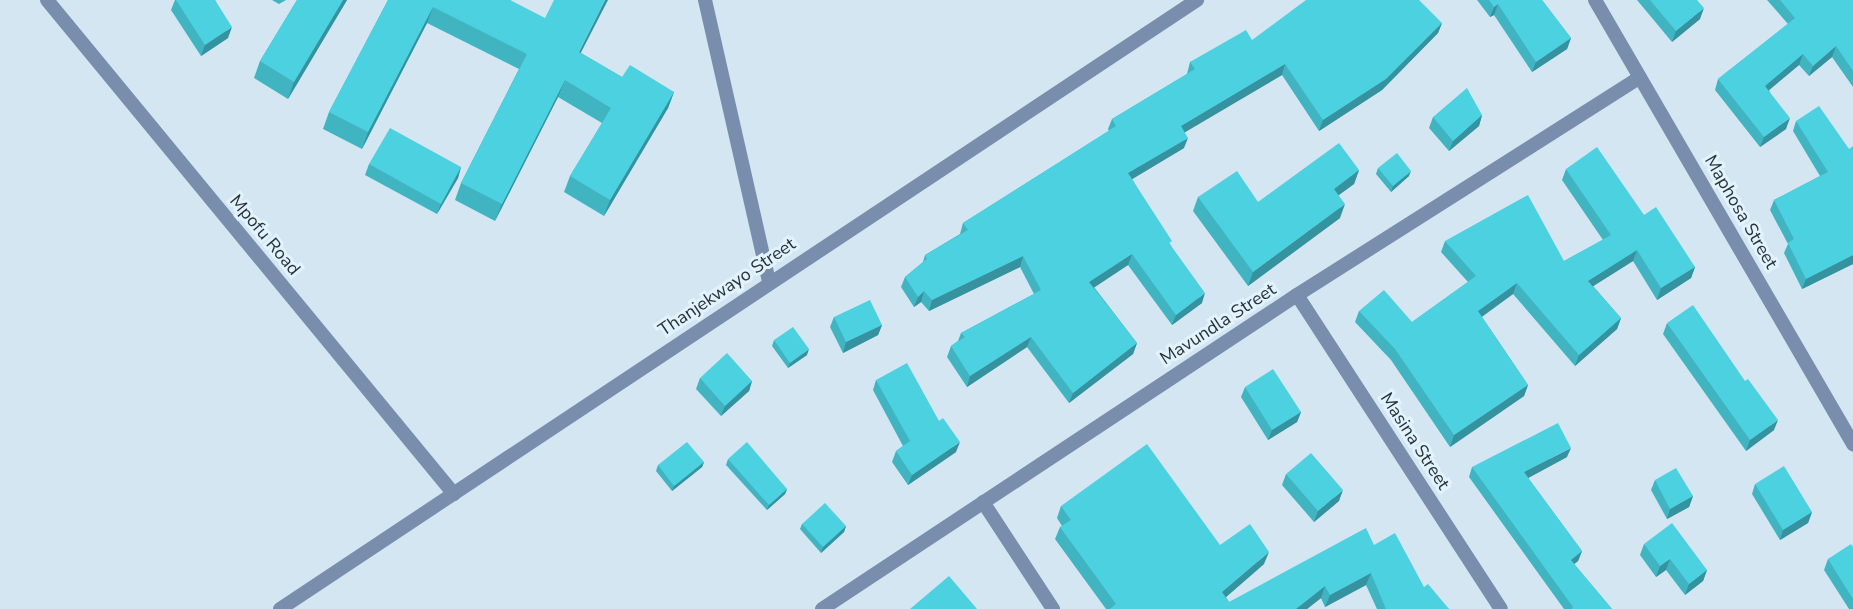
<!DOCTYPE html>
<style>
body{margin:0}
#map{position:relative;width:1853px;height:609px;overflow:hidden;background:#d3e6f1;font-family:"Nunito Sans",sans-serif}
div>[style]{position:absolute}
[style*='--x']{left:calc(var(--x)*1px);top:calc(var(--y)*1px);width:calc(var(--w)*1px);rotate:calc(var(--a)*1deg)}
.lane>*{height:14px;margin:-7px;padding:0 7px;transform-origin:7px;border-radius:7px;background:#798dac}
.street>*{height:14px;margin:-7px;padding:0 7px;transform-origin:7px;border-radius:7px;background:#798dac}
.wall>*{inset:0;background:#41b4c2}
.shaded-wall>*{inset:0;background:#35929e}
.building>*{inset:0;background:#4cd1e1}
span{translate:-50% -50%;white-space:nowrap;text-align:center;line-height:1.15;-webkit-text-stroke:6px #e0f3fe;paint-order:stroke}
.street-label{font-size:18px;color:#2b3236}
</style>
<div id="map">
<div class="lane">
<i style="--x:705;--y:0;--w:289;--a:77.2"></i>
</div>
<div class="street">
<i style="--x:47;--y:0;--w:640;--a:50.52"></i>
<i style="--x:1595;--y:0;--w:514;--a:59.84"></i>
<i style="--x:1297;--y:295;--w:374;--a:57"></i>
<i style="--x:983;--y:502;--w:128;--a:56.8"></i>
<i style="--x:280;--y:609;--w:1101;--a:-33.59"></i>
<i style="--x:822;--y:609;--w:569;--a:-33.47"></i>
<i style="--x:1297;--y:295;--w:406;--a:-32.4"></i>
</div>
<div class="wall">
<i style="clip-path:polygon(175px 0,215px 0,228px 38px,201px 56px,171px 10px)"></i>
<i style="clip-path:polygon(272px 0,286px 0,279px 4px)"></i>
<i style="clip-path:polygon(297px 0,347px 0,288px 99px,254px 78px,260px 61px)"></i>
<i style="clip-path:polygon(388px 0,510px 0,581px 53px,622px 77px,674px 92px,668px 108px,604px 216px,564px 192px,570px 176px,602px 123px,558px 97px,495px 221px,455px 200px,461px 183px,519px 69px,427px 23px,362px 149px,323px 129px,329px 112px)"></i>
<i style="clip-path:polygon(1477px 0,1542px 0,1571px 38px,1567px 49px,1532px 72px,1494px 15px,1490px 17px)"></i>
<i style="clip-path:polygon(1637px 0,1697px 0,1700px 19px,1672px 42px)"></i>
<i style="clip-path:polygon(1767px 0,1853px 0,1853px 87px,1832px 57px,1809px 76px,1799px 65px,1769px 90px,1786px 129px,1760px 147px,1715px 90px,1718px 79px,1788px 24px)"></i>
<i style="clip-path:polygon(1442px 23px,1438px 33px,1382px 90px,1319px 131px,1282px 75px,1184px 132px,1184px 148px,1132px 179px,1171px 246px,1202px 303px,1172px 325px,1128px 265px,1094px 287px,1137px 343px,1133px 354px,1069px 403px,1027px 347px,967px 387px,947px 357px,951px 346px,958px 341px,961px 333px,1034px 294px,1020px 267px,929px 311px,921px 302px,914px 307px,901px 287px,905px 277px,923px 262px,925px 255px,960px 234px,963px 223px,1109px 131px,1108px 129px,1112px 119px,1187px 74px,1190px 62px,1252px 40px)"></i>
<i style="clip-path:polygon(1482px 115px,1479px 126px,1449px 151px,1429px 128px,1433px 117px)"></i>
<i style="clip-path:polygon(1796px 121px,1849px 149px,1853px 264px,1802px 289px,1784px 253px,1788px 244px,1770px 210px,1774px 200px,1820px 176px,1793px 131px)"></i>
<i style="clip-path:polygon(369px 164px,461px 167px,458px 178px,437px 214px,365px 175px)"></i>
<i style="clip-path:polygon(1378px 168px,1409px 176px,1391px 192px,1376px 174px)"></i>
<i style="clip-path:polygon(1566px 169px,1644px 215px,1695px 267px,1691px 278px,1657px 300px,1633px 261px,1593px 286px,1621px 318px,1617px 329px,1575px 366px,1513px 294px,1482px 317px,1528px 385px,1524px 396px,1450px 447px,1391px 360px,1355px 322px,1359px 311px,1412px 322px,1468px 282px,1441px 252px,1445px 241px,1564px 261px,1603px 240px,1562px 180px)"></i>
<i style="clip-path:polygon(1359px 170px,1354px 184px,1339px 195px,1340px 218px,1248px 286px,1193px 211px,1198px 197px,1258px 202px)"></i>
<i style="clip-path:polygon(834px 317px,882px 325px,878px 335px,843px 353px,830px 327px)"></i>
<i style="clip-path:polygon(1667px 323px,1774px 430px,1746px 451px,1663px 334px)"></i>
<i style="clip-path:polygon(774px 340px,807px 355px,788px 368px,772px 346px)"></i>
<i style="clip-path:polygon(700px 378px,752px 381px,749px 391px,721px 416px,696px 389px)"></i>
<i style="clip-path:polygon(876px 380px,939px 421px,956px 452px,908px 485px,892px 462px,896px 451px,903px 446px,873px 390px)"></i>
<i style="clip-path:polygon(1245px 387px,1301px 412px,1297px 422px,1268px 440px,1241px 397px)"></i>
<i style="clip-path:polygon(1567px 457px,1528px 478px,1582px 551px,1578px 561px,1574px 564px,1612px 609px,1564px 609px,1469px 477px,1472px 467px)"></i>
<i style="clip-path:polygon(728px 459px,787px 489px,785px 494px,767px 510px,726px 465px)"></i>
<i style="clip-path:polygon(704px 462px,702px 467px,672px 491px,656px 471px,658px 465px)"></i>
<i style="clip-path:polygon(1286px 474px,1339px 501px,1314px 522px,1282px 485px)"></i>
<i style="clip-path:polygon(1655px 480px,1693px 496px,1689px 507px,1667px 519px,1651px 490px)"></i>
<i style="clip-path:polygon(1755px 484px,1812px 512px,1808px 523px,1780px 540px,1752px 494px)"></i>
<i style="clip-path:polygon(1061px 506px,1220px 545px,1264px 564px,1226px 597px,1229px 602px,1374px 545px,1449px 609px,1377px 609px,1366px 585px,1325px 607px,1321px 598px,1307px 609px,1106px 609px,1055px 539px,1060px 527px,1062px 526px,1057px 518px)"></i>
<i style="clip-path:polygon(802px 524px,846px 526px,844px 532px,821px 553px,800px 529px)"></i>
<i style="clip-path:polygon(1644px 544px,1707px 570px,1703px 581px,1685px 595px,1666px 570px,1656px 577px,1640px 555px)"></i>
<i style="clip-path:polygon(1853px 547px,1853px 609px,1849px 609px,1824px 570px,1828px 559px)"></i>
</div>
<div class="shaded-wall">
<i style="clip-path:polygon(343px 0,347px 0,288px 99px,294px 82px)"></i>
<i style="clip-path:polygon(605px 0,608px 0,573px 68px,579px 52px)"></i>
<i style="clip-path:polygon(1498px 4px,1494px 15px,1490px 17px,1494px 7px)"></i>
<i style="clip-path:polygon(433px 7px,427px 23px,362px 149px,368px 132px)"></i>
<i style="clip-path:polygon(1704px 8px,1700px 19px,1672px 42px,1676px 31px)"></i>
<i style="clip-path:polygon(1442px 23px,1438px 33px,1382px 90px,1319px 131px,1323px 120px)"></i>
<i style="clip-path:polygon(232px 27px,228px 38px,201px 56px,205px 45px)"></i>
<i style="clip-path:polygon(1571px 38px,1567px 49px,1532px 72px,1536px 62px)"></i>
<i style="clip-path:polygon(1836px 46px,1832px 57px,1809px 76px,1813px 66px)"></i>
<i style="clip-path:polygon(1803px 54px,1799px 65px,1762px 96px,1765px 86px)"></i>
<i style="clip-path:polygon(1285px 64px,1282px 75px,1177px 137px,1181px 126px)"></i>
<i style="clip-path:polygon(565px 80px,558px 97px,495px 221px,502px 204px)"></i>
<i style="clip-path:polygon(674px 92px,668px 108px,604px 216px,610px 200px)"></i>
<i style="clip-path:polygon(1482px 115px,1479px 126px,1449px 151px,1453px 141px)"></i>
<i style="clip-path:polygon(1790px 118px,1786px 129px,1760px 147px,1764px 137px)"></i>
<i style="clip-path:polygon(1188px 138px,1184px 148px,1124px 184px,1128px 173px)"></i>
<i style="clip-path:polygon(461px 167px,458px 178px,437px 214px,441px 204px)"></i>
<i style="clip-path:polygon(1359px 170px,1354px 184px,1329px 202px,1334px 189px)"></i>
<i style="clip-path:polygon(1411px 171px,1409px 176px,1391px 192px,1393px 186px)"></i>
<i style="clip-path:polygon(1345px 204px,1340px 218px,1248px 286px,1253px 272px)"></i>
<i style="clip-path:polygon(1637px 250px,1633px 261px,1584px 292px,1588px 281px)"></i>
<i style="clip-path:polygon(1132px 254px,1128px 265px,1086px 293px,1089px 282px)"></i>
<i style="clip-path:polygon(1853px 255px,1853px 264px,1802px 289px,1806px 279px)"></i>
<i style="clip-path:polygon(1023px 256px,1020px 267px,929px 311px,932px 300px)"></i>
<i style="clip-path:polygon(1695px 267px,1691px 278px,1657px 300px,1661px 288px)"></i>
<i style="clip-path:polygon(1517px 283px,1513px 294px,1474px 322px,1478px 311px)"></i>
<i style="clip-path:polygon(924px 291px,921px 302px,914px 307px,918px 297px)"></i>
<i style="clip-path:polygon(1205px 293px,1202px 303px,1172px 325px,1176px 315px)"></i>
<i style="clip-path:polygon(1621px 318px,1617px 329px,1575px 366px,1579px 355px)"></i>
<i style="clip-path:polygon(882px 325px,878px 335px,843px 353px,846px 342px)"></i>
<i style="clip-path:polygon(1031px 337px,1027px 347px,967px 387px,970px 376px)"></i>
<i style="clip-path:polygon(1137px 343px,1133px 354px,1069px 403px,1073px 393px)"></i>
<i style="clip-path:polygon(809px 349px,807px 355px,788px 368px,790px 363px)"></i>
<i style="clip-path:polygon(752px 381px,749px 391px,721px 416px,725px 406px)"></i>
<i style="clip-path:polygon(1528px 385px,1524px 396px,1450px 447px,1454px 435px)"></i>
<i style="clip-path:polygon(1301px 412px,1297px 422px,1268px 440px,1272px 430px)"></i>
<i style="clip-path:polygon(1778px 420px,1774px 430px,1746px 451px,1750px 440px)"></i>
<i style="clip-path:polygon(960px 442px,956px 452px,908px 485px,912px 475px)"></i>
<i style="clip-path:polygon(1571px 448px,1567px 457px,1521px 482px,1524px 472px)"></i>
<i style="clip-path:polygon(704px 462px,702px 467px,672px 491px,674px 486px)"></i>
<i style="clip-path:polygon(787px 489px,785px 494px,767px 510px,769px 505px)"></i>
<i style="clip-path:polygon(1343px 490px,1339px 501px,1314px 522px,1318px 511px)"></i>
<i style="clip-path:polygon(1693px 496px,1689px 507px,1667px 519px,1670px 509px)"></i>
<i style="clip-path:polygon(1812px 512px,1808px 523px,1780px 540px,1783px 530px)"></i>
<i style="clip-path:polygon(846px 526px,844px 532px,821px 553px,823px 547px)"></i>
<i style="clip-path:polygon(1582px 551px,1578px 561px,1567px 570px,1571px 560px)"></i>
<i style="clip-path:polygon(1269px 552px,1264px 564px,1218px 604px,1222px 592px)"></i>
<i style="clip-path:polygon(1670px 559px,1666px 570px,1656px 577px,1660px 566px)"></i>
<i style="clip-path:polygon(1707px 570px,1703px 581px,1685px 595px,1689px 584px)"></i>
<i style="clip-path:polygon(1371px 573px,1366px 585px,1325px 607px,1330px 595px)"></i>
<i style="clip-path:polygon(1325px 586px,1321px 598px,1307px 609px,1296px 609px)"></i>
</div>
<div class="building">
<i style="clip-path:polygon(176px 0,215px 0,232px 27px,205px 45px)"></i>
<i style="clip-path:polygon(297px 0,343px 0,294px 82px,260px 61px)"></i>
<i style="clip-path:polygon(388px 0,510px 0,545px 18px,554px 0,605px 0,579px 52px,622px 77px,630px 65px,674px 92px,610px 200px,570px 176px,611px 108px,565px 80px,502px 204px,461px 183px,527px 54px,433px 7px,368px 132px,329px 112px)"></i>
<i style="clip-path:polygon(1306px 0,1419px 0,1442px 23px,1386px 79px,1323px 120px,1285px 64px,1181px 126px,1188px 138px,1128px 173px,1172px 241px,1169px 243px,1205px 293px,1176px 315px,1132px 254px,1089px 282px,1137px 343px,1073px 393px,1031px 337px,970px 376px,951px 346px,965px 337px,961px 333px,1041px 290px,1023px 256px,932px 300px,924px 291px,918px 297px,905px 277px,927px 259px,925px 255px,968px 230px,963px 223px,1116px 126px,1112px 119px,1195px 69px,1190px 62px,1246px 30px,1252px 40px)"></i>
<i style="clip-path:polygon(1489px 0,1542px 0,1571px 38px,1536px 62px,1498px 4px,1494px 7px)"></i>
<i style="clip-path:polygon(1650px 0,1697px 0,1704px 8px,1676px 31px)"></i>
<i style="clip-path:polygon(1780px 0,1853px 0,1853px 71px,1836px 46px,1813px 66px,1803px 54px,1765px 86px,1790px 118px,1764px 137px,1718px 79px,1795px 18px)"></i>
<i style="clip-path:polygon(1467px 88px,1482px 115px,1453px 141px,1433px 117px)"></i>
<i style="clip-path:polygon(1819px 106px,1849px 149px,1853px 146px,1853px 198px,1851px 199px,1853px 198px,1853px 255px,1806px 279px,1788px 243px,1794px 239px,1774px 200px,1828px 172px,1796px 121px)"></i>
<i style="clip-path:polygon(390px 128px,461px 167px,441px 204px,369px 164px)"></i>
<i style="clip-path:polygon(1339px 143px,1359px 170px,1334px 189px,1345px 204px,1253px 272px,1198px 197px,1237px 171px,1258px 202px)"></i>
<i style="clip-path:polygon(1597px 147px,1644px 215px,1656px 207px,1695px 267px,1661px 288px,1637px 250px,1588px 281px,1621px 318px,1579px 355px,1517px 283px,1478px 311px,1528px 385px,1454px 435px,1395px 349px,1359px 311px,1384px 290px,1412px 322px,1476px 276px,1445px 241px,1528px 195px,1564px 261px,1611px 235px,1566px 169px)"></i>
<i style="clip-path:polygon(1397px 153px,1411px 171px,1393px 186px,1378px 168px)"></i>
<i style="clip-path:polygon(870px 300px,882px 325px,846px 342px,834px 317px)"></i>
<i style="clip-path:polygon(1693px 305px,1745px 381px,1748px 379px,1778px 420px,1750px 440px,1667px 323px)"></i>
<i style="clip-path:polygon(793px 327px,809px 349px,790px 363px,774px 340px)"></i>
<i style="clip-path:polygon(727px 353px,752px 381px,725px 406px,700px 378px)"></i>
<i style="clip-path:polygon(907px 363px,939px 421px,943px 418px,960px 442px,912px 475px,896px 451px,910px 441px,876px 380px)"></i>
<i style="clip-path:polygon(1273px 369px,1301px 412px,1272px 430px,1245px 387px)"></i>
<i style="clip-path:polygon(1558px 423px,1571px 448px,1524px 472px,1582px 551px,1571px 560px,1612px 609px,1571px 609px,1573px 607px,1472px 467px)"></i>
<i style="clip-path:polygon(687px 442px,704px 462px,674px 486px,658px 465px)"></i>
<i style="clip-path:polygon(747px 442px,787px 489px,769px 505px,728px 459px)"></i>
<i style="clip-path:polygon(1147px 444px,1220px 545px,1250px 524px,1269px 552px,1222px 592px,1229px 602px,1366px 528px,1374px 545px,1395px 533px,1424px 587px,1428px 584px,1449px 609px,1386px 609px,1371px 573px,1330px 595px,1325px 586px,1296px 609px,1110px 609px,1116px 604px,1060px 527px,1071px 520px,1061px 506px)"></i>
<i style="clip-path:polygon(1311px 453px,1343px 490px,1318px 511px,1286px 474px)"></i>
<i style="clip-path:polygon(1784px 466px,1812px 512px,1783px 530px,1755px 484px)"></i>
<i style="clip-path:polygon(1676px 468px,1693px 496px,1670px 509px,1655px 480px)"></i>
<i style="clip-path:polygon(825px 503px,846px 526px,823px 547px,802px 524px)"></i>
<i style="clip-path:polygon(1672px 523px,1707px 570px,1689px 584px,1670px 559px,1660px 566px,1644px 544px)"></i>
<i style="clip-path:polygon(1851px 544px,1853px 547px,1853px 599px,1828px 559px)"></i>
<i style="clip-path:polygon(949px 576px,977px 609px,910px 609px)"></i>
</div>
<div class="street-label">
<span style="left:1741px;top:212px;rotate:60deg">Maphosa Street</span>
<span style="left:265px;top:235px;rotate:50deg">Mpofu Road</span>
<span style="left:727px;top:287px;rotate:-34deg">Thanjekwayo Street</span>
<span style="left:1218px;top:324px;rotate:-33deg">Mavundla Street</span>
<span style="left:1415px;top:441px;rotate:57deg">Masina Street</span>
</div>
</div>
